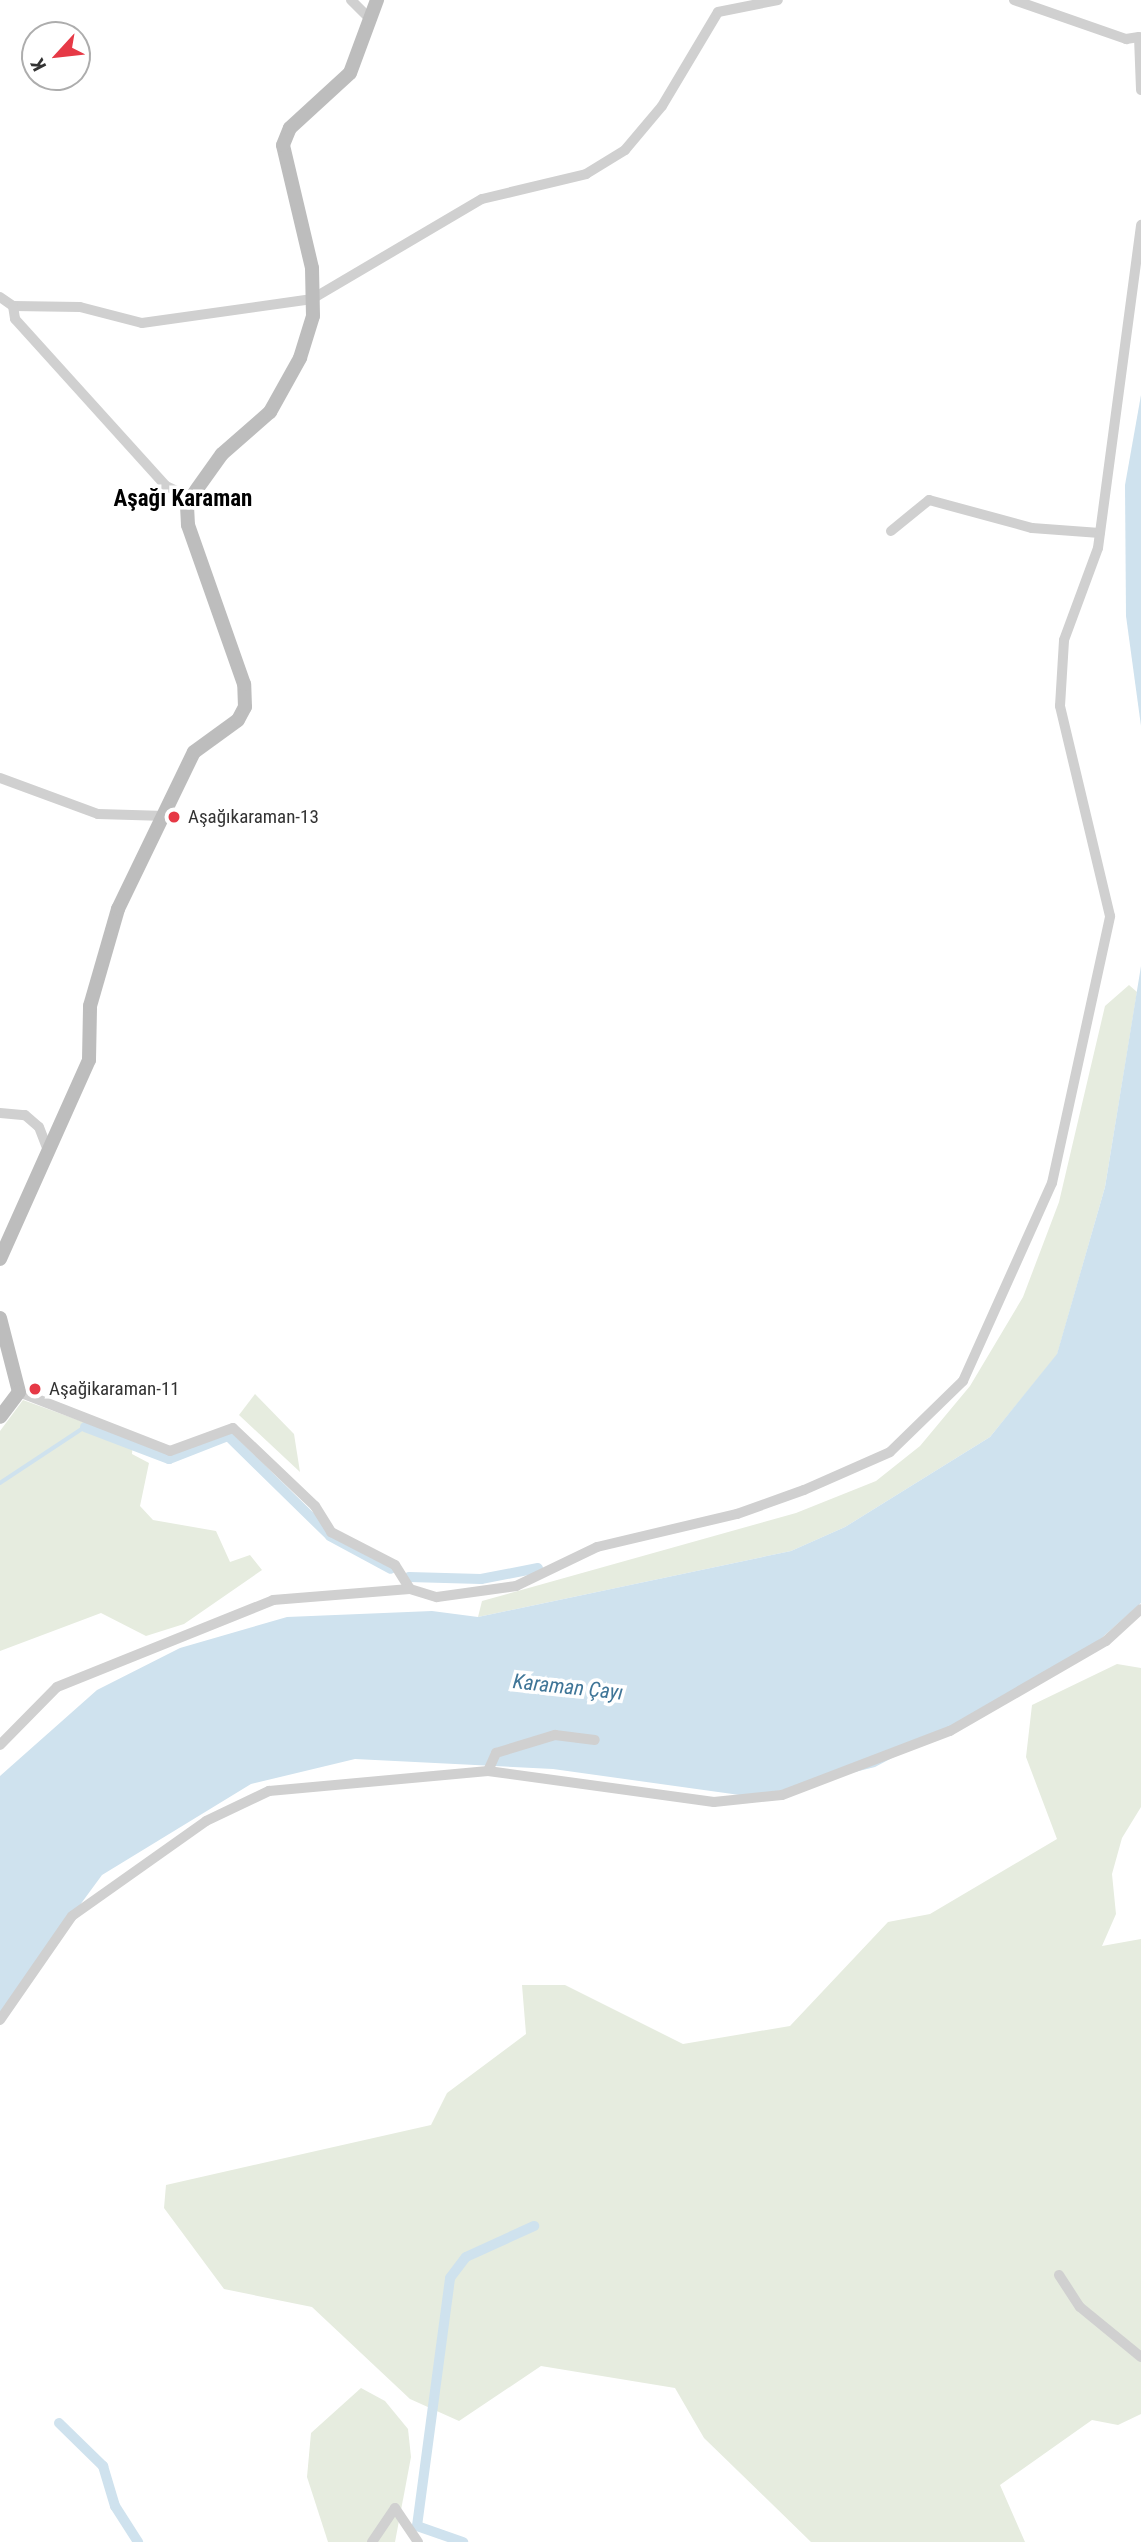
<!DOCTYPE html>
<meta charset="utf-8">
<style>
body{margin:0}
#map{position:relative;width:1141px;height:2542px;overflow:hidden;background:#fff;font-family:"Roboto Condensed",sans-serif}
div>[style]{position:absolute}
[style*='--x']{left:calc(var(--x)*1px);top:calc(var(--y)*1px);width:calc(var(--w)*1px);rotate:calc(var(--a)*1deg)}
.green>*{inset:0;background:#e6ecdf}
.water>*{inset:0;background:#cfe2ee}
.stream>*{height:3.5px;margin:-1.75px;padding:0 1.75px;transform-origin:1.75px;border-radius:1.75px;background:#cfe2ee}
.canal>*{height:10px;margin:-5px;padding:0 5px;transform-origin:5px;border-radius:5px;background:#cfe2ee}
.street>*{height:10px;margin:-5px;padding:0 5px;transform-origin:5px;border-radius:5px;background:#d0d0d0}
.secondary>*{height:14px;margin:-7px;padding:0 7px;transform-origin:7px;border-radius:7px;background:#bdbdbd}
.dots>*{width:19px;height:19px;translate:-50% -50%;box-sizing:border-box;border:4px solid #fff;border-radius:50%}
span{translate:-50% -50%;white-space:nowrap;text-align:center;line-height:1.15;-webkit-text-stroke:7px #fff;paint-order:stroke}
.poi-label{font-size:19px;color:#333}
.left{translate:0 -50%;text-align:left}
.water-label{font-size:21px;color:#3f7597;font-style:italic}
.quarter-label{font-size:23px;color:#000;font-weight:700}
.north{position:absolute;left:21px;top:21px;width:70px;height:70px;box-sizing:border-box;background:#fff;border:2px solid #adadad;border-radius:50%;rotate:243deg;font-size:19px;font-weight:700;line-height:28px;text-align:center;color:#333}
.north::after{content:'';display:block;margin:auto;width:24px;height:32px;background:#e63946;clip-path:polygon(50% 0,100% 100%,50% 72%,0 100%)}
</style>
<div id="map">
<div class="green">
<i style="clip-path:polygon(1129px 985px,1137px 992px,1105px 1187px,1057px 1355px,990px 1437px,845px 1527px,791px 1551px,478px 1617px,482px 1601px,796px 1513px,876px 1481px,920px 1446px,970px 1386px,1023px 1297px,1059px 1202px,1105px 1006px)"></i>
<i style="clip-path:polygon(255px 1394px,294px 1434px,300px 1472px,239px 1415px)"></i>
<i style="clip-path:polygon(23px 1400px,133px 1440px,132px 1454px,149px 1463px,140px 1506px,153px 1520px,216px 1531px,230px 1562px,250px 1555px,262px 1570px,184px 1624px,146px 1636px,101px 1613px,0 1651px,0 1431px)"></i>
<i style="clip-path:polygon(1117px 1664px,1141px 1668px,1141px 1807px,1122px 1838px,1112px 1874px,1116px 1914px,1102px 1946px,1141px 1939px,1141px 2414px,1118px 2425px,1092px 2420px,1000px 2485px,1025px 2542px,811px 2542px,704px 2438px,675px 2388px,541px 2366px,459px 2421px,410px 2399px,312px 2307px,224px 2289px,164px 2208px,166px 2185px,431px 2125px,447px 2093px,526px 2034px,522px 1985px,565px 1985px,683px 2044px,790px 2026px,888px 1922px,930px 1914px,1057px 1839px,1026px 1757px,1032px 1705px)"></i>
<i style="clip-path:polygon(361px 2388px,385px 2401px,408px 2429px,411px 2457px,395px 2542px,328px 2542px,307px 2477px,311px 2433px)"></i>
</div>
<div class="water">
<i style="clip-path:polygon(1141px 395px,1141px 726px,1126px 616px,1125px 485px)"></i>
<i style="clip-path:polygon(1141px 966px,1141px 1603px,1078px 1659px,875px 1767px,754px 1797px,553px 1769px,355px 1759px,251px 1784px,102px 1875px,0 2014px,0 1776px,97px 1690px,180px 1648px,287px 1617px,432px 1611px,478px 1617px,791px 1551px,845px 1527px,990px 1437px,1057px 1354px,1105px 1187px)"></i>
</div>
<div class="stream">
<i style="--x:0;--y:1483;--w:102;--a:-33.4"></i>
</div>
<div class="canal">
<i style="--x:85;--y:1427;--w:90;--a:20.9"></i>
<i style="--x:169;--y:1459;--w:63;--a:-21.3"></i>
<i style="--x:228;--y:1436;--w:143;--a:44.4"></i>
<i style="--x:330;--y:1536;--w:69;--a:28.4"></i>
<i style="--x:409;--y:1577;--w:72;--a:1.6"></i>
<i style="--x:481;--y:1579;--w:58;--a:-10.9"></i>
<i style="--x:59;--y:2423;--w:62;--a:44.3"></i>
<i style="--x:103;--y:2466;--w:42;--a:73.3"></i>
<i style="--x:115;--y:2506;--w:43;--a:57.4"></i>
<i style="--x:417;--y:2526;--w:250;--a:-82.4"></i>
<i style="--x:450;--y:2278;--w:26;--a:-53"></i>
<i style="--x:466;--y:2257;--w:75;--a:-24.5"></i>
<i style="--x:417;--y:2526;--w:49;--a:19.2"></i>
</div>
<div class="street">
<i style="--x:351;--y:0;--w:28;--a:45"></i>
<i style="--x:1014;--y:0;--w:119;--a:19.2"></i>
<i style="--x:1126;--y:39;--w:13;--a:-9"></i>
<i style="--x:1139;--y:37;--w:53;--a:87.8"></i>
<i style="--x:0;--y:297;--w:16;--a:35"></i>
<i style="--x:13;--y:306;--w:67;--a:0.9"></i>
<i style="--x:80;--y:307;--w:64;--a:14.5"></i>
<i style="--x:142;--y:323;--w:172;--a:-8"></i>
<i style="--x:312;--y:299;--w:197;--a:-30.5"></i>
<i style="--x:482;--y:199;--w:107;--a:-13.5"></i>
<i style="--x:586;--y:174;--w:46;--a:-31.6"></i>
<i style="--x:625;--y:150;--w:57;--a:-49.9"></i>
<i style="--x:662;--y:106;--w:109;--a:-59.2"></i>
<i style="--x:718;--y:12;--w:61;--a:-11.3"></i>
<i style="--x:13;--y:306;--w:13;--a:81"></i>
<i style="--x:15;--y:319;--w:225;--a:47.9"></i>
<i style="--x:166;--y:486;--w:26;--a:25"></i>
<i style="--x:891;--y:531;--w:49;--a:-39.2"></i>
<i style="--x:929;--y:500;--w:107;--a:15.2"></i>
<i style="--x:1032;--y:528;--w:68;--a:4.2"></i>
<i style="--x:0;--y:778;--w:104;--a:20.2"></i>
<i style="--x:98;--y:814;--w:68;--a:1.7"></i>
<i style="--x:0;--y:1113;--w:25;--a:5"></i>
<i style="--x:25;--y:1115;--w:18;--a:41"></i>
<i style="--x:39;--y:1127;--w:22;--a:69"></i>
<i style="--x:19;--y:1392;--w:162;--a:21.3"></i>
<i style="--x:170;--y:1451;--w:67;--a:-20.1"></i>
<i style="--x:233;--y:1428;--w:113;--a:43.6"></i>
<i style="--x:315;--y:1506;--w:31;--a:58"></i>
<i style="--x:331;--y:1532;--w:72;--a:27.3"></i>
<i style="--x:395;--y:1565;--w:28;--a:58"></i>
<i style="--x:410;--y:1589;--w:28;--a:17"></i>
<i style="--x:437;--y:1597;--w:80;--a:-7.9"></i>
<i style="--x:516;--y:1586;--w:90;--a:-25.7"></i>
<i style="--x:597;--y:1547;--w:144;--a:-13.3"></i>
<i style="--x:737;--y:1514;--w:71;--a:-19.7"></i>
<i style="--x:804;--y:1490;--w:94;--a:-23.8"></i>
<i style="--x:890;--y:1452;--w:102;--a:-44.2"></i>
<i style="--x:963;--y:1381;--w:217;--a:-65.8"></i>
<i style="--x:1052;--y:1183;--w:273;--a:-77.7"></i>
<i style="--x:1110;--y:916;--w:216;--a:-103.4"></i>
<i style="--x:1060;--y:706;--w:66;--a:-86.5"></i>
<i style="--x:1064;--y:640;--w:98;--a:-69.7"></i>
<i style="--x:1098;--y:548;--w:326;--a:-82.4"></i>
<i style="--x:0;--y:1745;--w:81;--a:-45.5"></i>
<i style="--x:57;--y:1687;--w:233;--a:-21.9"></i>
<i style="--x:273;--y:1600;--w:137;--a:-4.6"></i>
<i style="--x:488;--y:1771;--w:20;--a:-66"></i>
<i style="--x:496;--y:1753;--w:62;--a:-17"></i>
<i style="--x:555;--y:1735;--w:40;--a:7.1"></i>
<i style="--x:0;--y:2020;--w:126;--a:-55.3"></i>
<i style="--x:72;--y:1916;--w:164;--a:-35.3"></i>
<i style="--x:206;--y:1821;--w:70;--a:-25.5"></i>
<i style="--x:269;--y:1791;--w:220;--a:-5.2"></i>
<i style="--x:488;--y:1771;--w:228;--a:7.8"></i>
<i style="--x:714;--y:1802;--w:68;--a:-5.9"></i>
<i style="--x:782;--y:1795;--w:180;--a:-20.9"></i>
<i style="--x:950;--y:1731;--w:180;--a:-30"></i>
<i style="--x:1106;--y:1641;--w:47;--a:-42.4"></i>
<i style="--x:1059;--y:2275;--w:38;--a:57"></i>
<i style="--x:1080;--y:2307;--w:79;--a:39.3"></i>
<i style="--x:372;--y:2542;--w:41;--a:-55.9"></i>
<i style="--x:395;--y:2508;--w:41;--a:55.9"></i>
</div>
<div class="secondary">
<i style="--x:0;--y:1259;--w:218;--a:-65.9"></i>
<i style="--x:89;--y:1060;--w:54;--a:-88.9"></i>
<i style="--x:90;--y:1006;--w:101;--a:-73.9"></i>
<i style="--x:118;--y:909;--w:174;--a:-64.2"></i>
<i style="--x:194;--y:752;--w:54;--a:-36"></i>
<i style="--x:238;--y:720;--w:15;--a:-62"></i>
<i style="--x:245;--y:707;--w:23;--a:-92"></i>
<i style="--x:244;--y:684;--w:169;--a:-109.4"></i>
<i style="--x:188;--y:525;--w:22;--a:-93"></i>
<i style="--x:187;--y:503;--w:60;--a:-54.5"></i>
<i style="--x:222;--y:454;--w:64;--a:-41.2"></i>
<i style="--x:270;--y:412;--w:62;--a:-60.9"></i>
<i style="--x:300;--y:358;--w:44;--a:-72.8"></i>
<i style="--x:313;--y:316;--w:48;--a:-91.2"></i>
<i style="--x:312;--y:268;--w:126;--a:-103.3"></i>
<i style="--x:283;--y:145;--w:18;--a:-68"></i>
<i style="--x:290;--y:128;--w:81;--a:-42.5"></i>
<i style="--x:350;--y:73;--w:78;--a:-69.7"></i>
<i style="--x:0;--y:1318;--w:76;--a:75.6"></i>
<i style="--x:19;--y:1392;--w:31;--a:127"></i>
</div>
<div class="dots">
<i style="left:174px;top:817px;background:#e63946"></i>
<i style="left:35px;top:1389px;background:#e63946"></i>
</div>
<div class="poi-label">
<span class="left" style="left:188px;top:817px">Aşağıkaraman-13</span>
<span class="left" style="left:49px;top:1389px">Aşağikaraman-11</span>
</div>
<div class="water-label">
<span style="left:568px;top:1687px;rotate:6deg">Karaman Çayı</span>
</div>
<div class="quarter-label">
<span style="left:183px;top:499px">Aşağı Karaman</span>
</div>
<div class="north">K</div>
</div>
